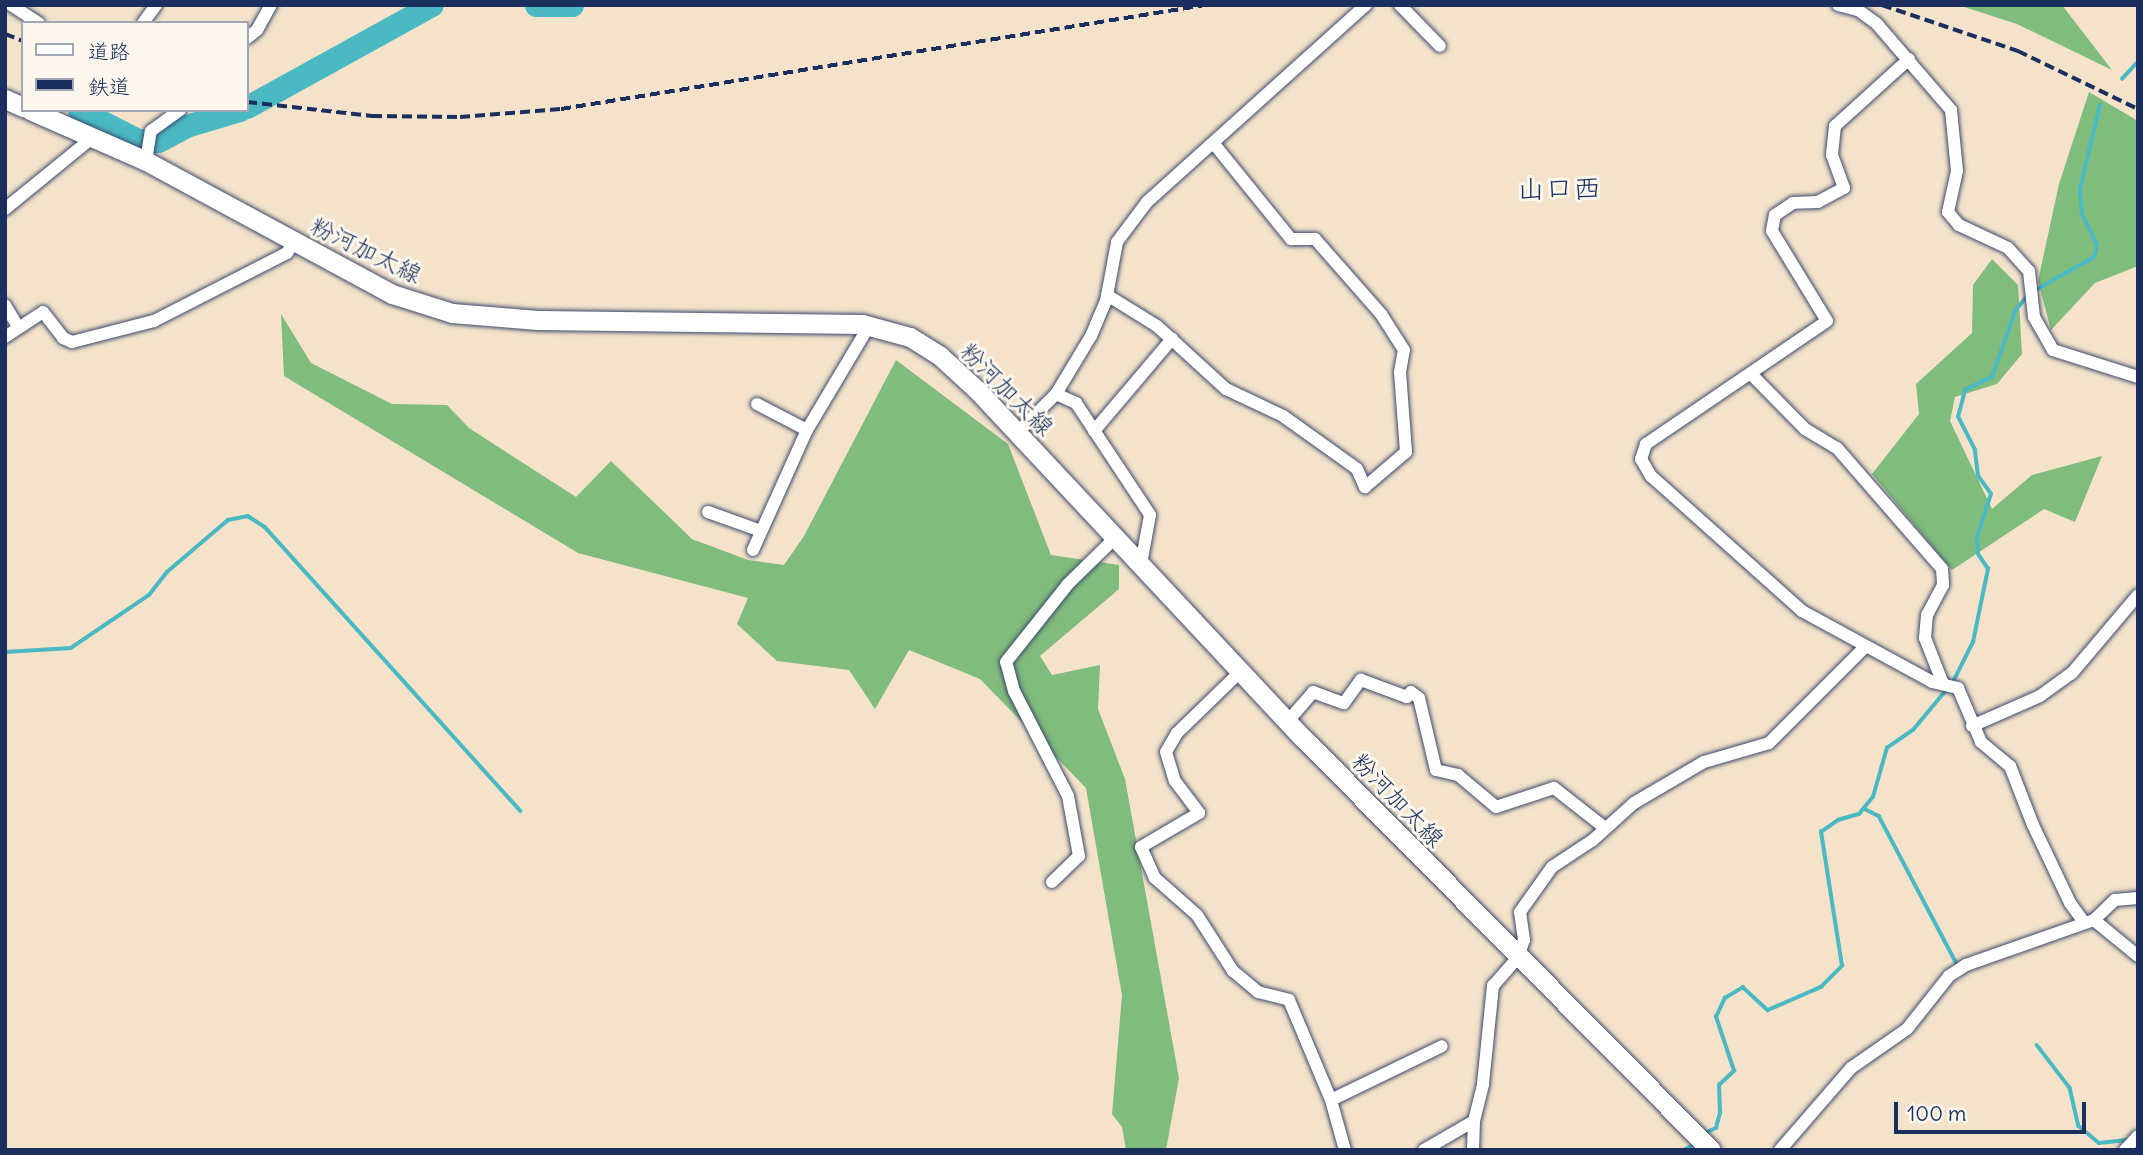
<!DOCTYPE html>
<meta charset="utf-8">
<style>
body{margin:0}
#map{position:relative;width:2143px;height:1155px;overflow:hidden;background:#f4e3ca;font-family:Delius,"Klee One",sans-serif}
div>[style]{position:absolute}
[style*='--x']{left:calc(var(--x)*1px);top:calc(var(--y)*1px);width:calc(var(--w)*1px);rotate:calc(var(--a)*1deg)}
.forest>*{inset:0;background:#80bc7c}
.stream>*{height:3.5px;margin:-1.75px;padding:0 1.75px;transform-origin:1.75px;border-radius:1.75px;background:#4ab9c2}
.river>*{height:23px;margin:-11.5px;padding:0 11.5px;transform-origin:11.5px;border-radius:11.5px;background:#4ab9c2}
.roads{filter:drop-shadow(0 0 2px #3c4a6e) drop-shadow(0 0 2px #3c4a6e)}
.minor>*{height:12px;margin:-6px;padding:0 6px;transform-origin:6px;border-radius:6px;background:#fff}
.primary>*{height:19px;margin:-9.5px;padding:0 9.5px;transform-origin:9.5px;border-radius:9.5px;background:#fff}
.rail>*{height:3.5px;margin-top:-1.75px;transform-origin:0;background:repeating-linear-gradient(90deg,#1b2f5e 0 10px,transparent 0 15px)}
span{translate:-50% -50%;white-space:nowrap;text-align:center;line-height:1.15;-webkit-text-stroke:6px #fbf7ec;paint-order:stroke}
.street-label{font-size:24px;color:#1b2f5e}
.quarter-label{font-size:28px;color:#1b2f5e}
.frame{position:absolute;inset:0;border:7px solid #1b2f5e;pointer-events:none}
.legend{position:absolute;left:21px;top:21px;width:228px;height:91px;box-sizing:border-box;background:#fbf7ec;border:2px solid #a1a7b3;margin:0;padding:9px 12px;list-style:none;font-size:21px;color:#1b2f5e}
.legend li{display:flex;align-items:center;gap:14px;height:35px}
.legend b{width:35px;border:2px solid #a1a7b3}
.scale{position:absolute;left:1894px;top:1102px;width:192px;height:32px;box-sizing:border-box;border:4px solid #1b2f5e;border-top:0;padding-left:9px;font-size:21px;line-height:24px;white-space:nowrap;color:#1b2f5e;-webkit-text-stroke:5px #fbf7ec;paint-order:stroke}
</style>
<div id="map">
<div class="forest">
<i style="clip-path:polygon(1958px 5px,2062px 5px,2112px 70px,2017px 24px)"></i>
<i style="clip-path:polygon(2089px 92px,2138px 121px,2138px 266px,2095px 283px,2051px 330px,2038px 281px,2059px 184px)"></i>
<i style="clip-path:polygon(1992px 259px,2018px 285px,2022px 354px,1997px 384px,1955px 397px,1950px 421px,1992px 509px,2032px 475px,2102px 456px,2075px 522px,2044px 509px,1952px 570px,1872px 474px,1919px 414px,1916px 384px,1972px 333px,1973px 285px)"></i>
<i style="clip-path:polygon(281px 314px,311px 363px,392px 404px,447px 405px,469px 428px,576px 497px,611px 461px,692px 539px,748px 560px,784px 565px,804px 536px,896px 360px,1008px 444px,1051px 555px,1119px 565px,1119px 589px,1040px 656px,1052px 675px,1100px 665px,1098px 709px,1125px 779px,1179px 1078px,1166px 1150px,1126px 1150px,1122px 1127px,1112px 1114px,1122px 995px,1086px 788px,980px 679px,909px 650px,875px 709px,849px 670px,777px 661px,737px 624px,748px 598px,578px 553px,284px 376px)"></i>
</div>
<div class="stream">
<i style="--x:2122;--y:79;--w:23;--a:-47"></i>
<i style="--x:2034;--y:291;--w:69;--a:-29.5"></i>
<i style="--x:2094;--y:257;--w:12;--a:-76"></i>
<i style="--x:2097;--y:245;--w:34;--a:-116"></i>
<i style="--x:2082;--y:214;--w:25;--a:-95"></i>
<i style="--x:2080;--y:189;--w:86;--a:-76.6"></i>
<i style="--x:5;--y:652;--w:66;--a:-3.5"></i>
<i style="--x:71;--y:648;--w:94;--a:-34.2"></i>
<i style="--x:149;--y:595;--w:29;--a:-52"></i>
<i style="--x:167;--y:572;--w:80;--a:-40.4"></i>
<i style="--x:228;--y:520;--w:20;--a:-11"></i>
<i style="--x:248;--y:516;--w:20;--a:33"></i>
<i style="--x:265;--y:527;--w:382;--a:48"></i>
<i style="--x:1953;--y:682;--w:45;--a:-63.4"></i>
<i style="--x:1973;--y:642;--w:75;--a:-78.4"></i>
<i style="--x:1988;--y:569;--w:18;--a:-124"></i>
<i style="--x:1978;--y:554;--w:17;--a:-93"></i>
<i style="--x:1977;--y:537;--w:45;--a:-72"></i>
<i style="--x:1991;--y:494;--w:22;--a:-126"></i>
<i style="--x:1978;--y:476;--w:26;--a:-97"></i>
<i style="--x:1975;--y:450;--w:37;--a:-117"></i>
<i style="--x:1958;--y:417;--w:28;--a:-75"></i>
<i style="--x:1965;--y:390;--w:30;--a:-26"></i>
<i style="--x:1992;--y:377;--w:70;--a:-70.8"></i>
<i style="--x:2015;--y:311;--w:19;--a:-51"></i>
<i style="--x:1865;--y:809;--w:16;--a:27"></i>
<i style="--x:1879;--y:816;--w:167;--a:62.2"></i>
<i style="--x:2037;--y:1045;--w:54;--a:52.5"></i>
<i style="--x:2070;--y:1088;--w:39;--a:77"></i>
<i style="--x:2079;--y:1126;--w:26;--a:40"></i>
<i style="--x:2099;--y:1143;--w:28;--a:-6"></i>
<i style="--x:1707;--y:1132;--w:10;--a:-24"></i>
<i style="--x:1716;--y:1128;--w:16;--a:-75"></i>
<i style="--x:1720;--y:1113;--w:28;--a:-92"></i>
<i style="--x:1719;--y:1085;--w:21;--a:-43"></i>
<i style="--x:1734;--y:1071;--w:57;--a:-108.4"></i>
<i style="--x:1716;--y:1017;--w:21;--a:-65"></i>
<i style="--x:1725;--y:998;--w:21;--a:-31"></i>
<i style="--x:1743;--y:987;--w:34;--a:43"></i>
<i style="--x:1768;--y:1010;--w:58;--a:-23.5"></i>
<i style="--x:1821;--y:987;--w:30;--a:-45"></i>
<i style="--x:1842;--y:966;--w:136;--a:-98.9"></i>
<i style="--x:1821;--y:832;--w:21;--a:-35"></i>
<i style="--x:1838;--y:820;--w:22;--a:-16"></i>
<i style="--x:1859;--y:814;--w:22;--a:-51"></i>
<i style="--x:1873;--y:797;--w:51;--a:-74.1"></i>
<i style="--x:1887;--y:748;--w:32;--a:-35"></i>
<i style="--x:1913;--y:730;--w:55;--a:-50.2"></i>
<i style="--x:1684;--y:1150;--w:10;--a:-29"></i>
</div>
<div class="river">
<i style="--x:536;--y:5;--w:36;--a:0"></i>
<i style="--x:247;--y:107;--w:211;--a:-28.9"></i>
<i style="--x:79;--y:110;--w:66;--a:27"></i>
<i style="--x:138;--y:140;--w:20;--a:3"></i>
<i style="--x:158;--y:141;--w:32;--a:-28"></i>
<i style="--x:186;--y:126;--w:56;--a:-16.5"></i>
</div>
<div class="roads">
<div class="minor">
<i style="--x:11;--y:5;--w:33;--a:33"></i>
<i style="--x:1400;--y:5;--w:57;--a:45.7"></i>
<i style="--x:1838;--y:5;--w:21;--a:14"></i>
<i style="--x:1858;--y:10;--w:24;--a:36"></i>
<i style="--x:1877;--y:24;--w:113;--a:49.3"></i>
<i style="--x:1951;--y:110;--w:61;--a:84.4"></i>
<i style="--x:1957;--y:171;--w:42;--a:102.4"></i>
<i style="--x:1948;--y:212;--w:17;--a:50"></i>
<i style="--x:1959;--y:225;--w:54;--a:25.1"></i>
<i style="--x:2008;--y:248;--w:31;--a:48"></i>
<i style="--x:2029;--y:271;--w:46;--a:83.8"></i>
<i style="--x:2034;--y:317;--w:38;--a:60"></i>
<i style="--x:2053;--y:350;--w:89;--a:17.6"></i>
<i style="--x:143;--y:23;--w:22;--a:-54"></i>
<i style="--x:247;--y:38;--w:13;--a:-39"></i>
<i style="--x:257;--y:30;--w:29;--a:-61"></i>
<i style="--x:1909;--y:59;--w:100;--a:137.8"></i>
<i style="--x:1835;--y:126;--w:29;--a:96"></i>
<i style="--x:1832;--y:155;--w:35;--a:70"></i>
<i style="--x:1844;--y:188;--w:30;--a:152"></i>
<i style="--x:1818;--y:202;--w:25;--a:178"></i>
<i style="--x:1793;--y:203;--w:22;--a:146"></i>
<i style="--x:1775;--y:215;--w:16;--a:101"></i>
<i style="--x:1772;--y:231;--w:105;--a:58.6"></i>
<i style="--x:1827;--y:321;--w:219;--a:145.8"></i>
<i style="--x:1646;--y:444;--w:16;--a:108"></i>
<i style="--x:1641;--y:459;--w:20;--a:60"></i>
<i style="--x:1651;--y:476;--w:203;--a:41.8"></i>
<i style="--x:1802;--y:611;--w:148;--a:28.6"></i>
<i style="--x:1932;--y:682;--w:27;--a:13"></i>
<i style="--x:1958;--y:688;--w:59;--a:66.9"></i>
<i style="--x:1981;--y:742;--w:38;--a:40"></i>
<i style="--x:2010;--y:766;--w:63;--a:68.7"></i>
<i style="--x:2033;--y:825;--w:86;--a:64.6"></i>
<i style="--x:2070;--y:903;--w:22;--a:54"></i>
<i style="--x:146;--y:161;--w:30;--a:-81"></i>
<i style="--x:151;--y:131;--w:36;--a:-36"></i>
<i style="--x:5;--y:209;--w:112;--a:-39.2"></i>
<i style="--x:1107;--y:295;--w:59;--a:31.8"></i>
<i style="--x:1157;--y:326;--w:93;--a:42.4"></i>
<i style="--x:1226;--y:389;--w:63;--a:25.3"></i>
<i style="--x:1283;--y:416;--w:91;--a:35.6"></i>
<i style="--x:1357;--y:469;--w:20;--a:66"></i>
<i style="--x:1365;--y:487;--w:54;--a:-40.5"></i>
<i style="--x:1406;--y:452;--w:80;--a:-94.3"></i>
<i style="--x:1400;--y:372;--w:22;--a:-80"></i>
<i style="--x:1404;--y:350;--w:43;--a:-122.6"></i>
<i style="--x:1381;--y:314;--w:100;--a:-131.3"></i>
<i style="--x:1315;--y:239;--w:24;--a:180"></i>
<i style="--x:1291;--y:239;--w:122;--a:-129"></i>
<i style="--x:5;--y:305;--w:26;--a:59"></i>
<i style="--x:5;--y:337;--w:45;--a:-33.3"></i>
<i style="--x:43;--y:312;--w:33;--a:52"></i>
<i style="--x:63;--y:338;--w:10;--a:24"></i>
<i style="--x:72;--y:342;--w:85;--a:-14.4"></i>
<i style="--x:154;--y:321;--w:149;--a:-27.1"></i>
<i style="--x:287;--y:253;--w:13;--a:-58"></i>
<i style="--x:1752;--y:375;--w:76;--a:45.5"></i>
<i style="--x:1805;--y:429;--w:37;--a:31"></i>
<i style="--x:1837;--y:448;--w:160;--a:49"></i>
<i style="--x:1942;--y:569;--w:16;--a:86"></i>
<i style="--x:1943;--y:585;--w:34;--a:118"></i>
<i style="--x:1927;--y:615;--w:23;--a:95"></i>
<i style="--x:1925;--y:638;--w:49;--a:68.6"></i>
<i style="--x:1056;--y:394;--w:22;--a:24"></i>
<i style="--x:1076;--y:403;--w:134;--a:56.5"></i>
<i style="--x:1150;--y:515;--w:50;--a:100.4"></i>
<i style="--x:757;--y:404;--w:56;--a:27.5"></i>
<i style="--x:1094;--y:431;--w:121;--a:-49.7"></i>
<i style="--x:1017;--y:433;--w:55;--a:-45"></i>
<i style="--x:1056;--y:394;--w:68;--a:-58.9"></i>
<i style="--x:1091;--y:336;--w:38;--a:-67"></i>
<i style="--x:1106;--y:301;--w:60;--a:-79.4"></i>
<i style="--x:1117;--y:242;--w:50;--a:-53.1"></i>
<i style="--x:1147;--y:202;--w:295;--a:-42"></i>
<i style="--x:708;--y:512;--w:56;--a:19.7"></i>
<i style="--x:753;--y:550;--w:132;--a:-65.8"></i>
<i style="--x:807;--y:430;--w:121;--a:-59.2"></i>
<i style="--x:1241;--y:671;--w:89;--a:135.9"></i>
<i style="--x:1177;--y:733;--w:22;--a:120"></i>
<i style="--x:1166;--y:752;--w:30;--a:73"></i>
<i style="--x:1175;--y:781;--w:40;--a:53"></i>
<i style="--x:1199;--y:813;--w:67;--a:149.6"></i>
<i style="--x:1141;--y:847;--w:34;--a:66"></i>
<i style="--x:1155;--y:878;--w:56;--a:41.4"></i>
<i style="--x:1197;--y:915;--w:67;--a:57.3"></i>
<i style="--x:1233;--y:971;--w:33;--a:40"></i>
<i style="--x:1258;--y:992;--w:32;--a:14"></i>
<i style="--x:1289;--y:1000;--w:108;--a:67.2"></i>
<i style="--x:1331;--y:1100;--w:52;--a:74.4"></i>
<i style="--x:1288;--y:721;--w:38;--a:-49"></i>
<i style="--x:1313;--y:692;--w:33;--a:20"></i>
<i style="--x:1344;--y:703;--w:29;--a:-54"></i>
<i style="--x:1361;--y:680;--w:49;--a:20.3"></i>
<i style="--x:1407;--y:697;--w:6;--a:-51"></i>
<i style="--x:1411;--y:692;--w:10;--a:37"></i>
<i style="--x:1419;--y:698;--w:74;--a:76.7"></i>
<i style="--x:1436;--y:770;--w:23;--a:13"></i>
<i style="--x:1458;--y:775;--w:50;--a:40.1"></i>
<i style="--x:1496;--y:807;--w:61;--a:-18.1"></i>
<i style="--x:1554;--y:788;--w:65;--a:38.1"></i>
<i style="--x:1972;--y:726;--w:74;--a:-23.8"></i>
<i style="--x:2040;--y:696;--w:39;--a:-36"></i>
<i style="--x:2072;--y:673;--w:102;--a:-49.8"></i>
<i style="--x:1052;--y:882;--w:37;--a:-44"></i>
<i style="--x:1079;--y:856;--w:61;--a:-100.4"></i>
<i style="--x:1068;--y:796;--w:118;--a:-117.2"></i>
<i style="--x:1014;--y:691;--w:30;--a:-105"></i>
<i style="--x:1006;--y:662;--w:100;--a:-51.5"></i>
<i style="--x:1068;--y:584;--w:66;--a:-44.4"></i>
<i style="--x:2094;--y:920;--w:29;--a:-44"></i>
<i style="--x:2115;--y:900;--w:23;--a:-5"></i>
<i style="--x:1331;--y:1100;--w:123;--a:-25.9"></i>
<i style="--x:1424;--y:1150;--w:58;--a:-30.1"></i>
<i style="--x:1474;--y:1121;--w:38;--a:-76"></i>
<i style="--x:1483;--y:1084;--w:99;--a:-84.2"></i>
<i style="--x:1493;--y:986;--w:38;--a:-49"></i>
<i style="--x:1518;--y:957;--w:18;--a:-71"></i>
<i style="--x:1524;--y:940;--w:28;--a:-98"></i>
<i style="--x:1520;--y:912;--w:55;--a:-54.6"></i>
<i style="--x:1552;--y:867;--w:49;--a:-33.4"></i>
<i style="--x:1593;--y:840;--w:55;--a:-42.1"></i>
<i style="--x:1634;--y:803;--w:81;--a:-30.4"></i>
<i style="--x:1704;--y:762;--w:68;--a:-16.3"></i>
<i style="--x:1769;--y:743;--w:134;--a:-45"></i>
<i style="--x:1473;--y:1150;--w:29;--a:-88"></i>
<i style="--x:1780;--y:1150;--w:108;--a:-49.1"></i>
<i style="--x:1851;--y:1068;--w:68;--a:-34.9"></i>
<i style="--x:1907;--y:1029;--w:68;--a:-51.6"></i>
<i style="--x:1949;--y:976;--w:20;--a:-33"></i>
<i style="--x:1966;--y:965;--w:136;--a:-19.4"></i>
<i style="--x:2094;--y:920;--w:57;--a:39.3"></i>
<i style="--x:2125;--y:1150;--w:19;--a:-47"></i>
</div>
<div class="primary">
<i style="--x:5;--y:99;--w:20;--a:24"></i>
<i style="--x:30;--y:110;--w:127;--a:23.7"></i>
<i style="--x:146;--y:161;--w:280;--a:28.4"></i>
<i style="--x:392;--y:294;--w:63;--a:17.6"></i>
<i style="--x:452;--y:313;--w:86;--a:4.7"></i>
<i style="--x:538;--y:320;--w:324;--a:0.7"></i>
<i style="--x:862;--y:324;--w:50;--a:15.2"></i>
<i style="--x:910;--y:337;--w:36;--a:32"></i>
<i style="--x:940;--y:356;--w:52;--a:42.6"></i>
<i style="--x:978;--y:391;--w:477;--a:46.9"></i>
<i style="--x:1304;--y:739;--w:578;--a:45.28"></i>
</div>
</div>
<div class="rail">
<i style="--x:1882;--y:5;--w:144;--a:18.7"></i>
<i style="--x:2018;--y:51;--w:133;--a:25.8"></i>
<i style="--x:5;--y:34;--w:19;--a:21"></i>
<i style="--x:247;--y:102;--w:126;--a:6.4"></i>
<i style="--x:372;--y:116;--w:88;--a:0.7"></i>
<i style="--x:460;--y:117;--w:101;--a:-4.5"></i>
<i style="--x:561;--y:109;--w:652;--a:-9.17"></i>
</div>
<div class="street-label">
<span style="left:366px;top:250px;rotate:26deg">粉河加太線</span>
<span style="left:1007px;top:389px;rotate:45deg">粉河加太線</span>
<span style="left:1398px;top:800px;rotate:46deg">粉河加太線</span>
</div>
<div class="quarter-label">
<span style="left:1559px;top:188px">山口西</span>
</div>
<div class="frame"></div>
<ul class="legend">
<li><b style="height:9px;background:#fff"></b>道路</li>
<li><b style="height:9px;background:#1b2f5e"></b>鉄道</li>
</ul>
<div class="scale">100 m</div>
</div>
